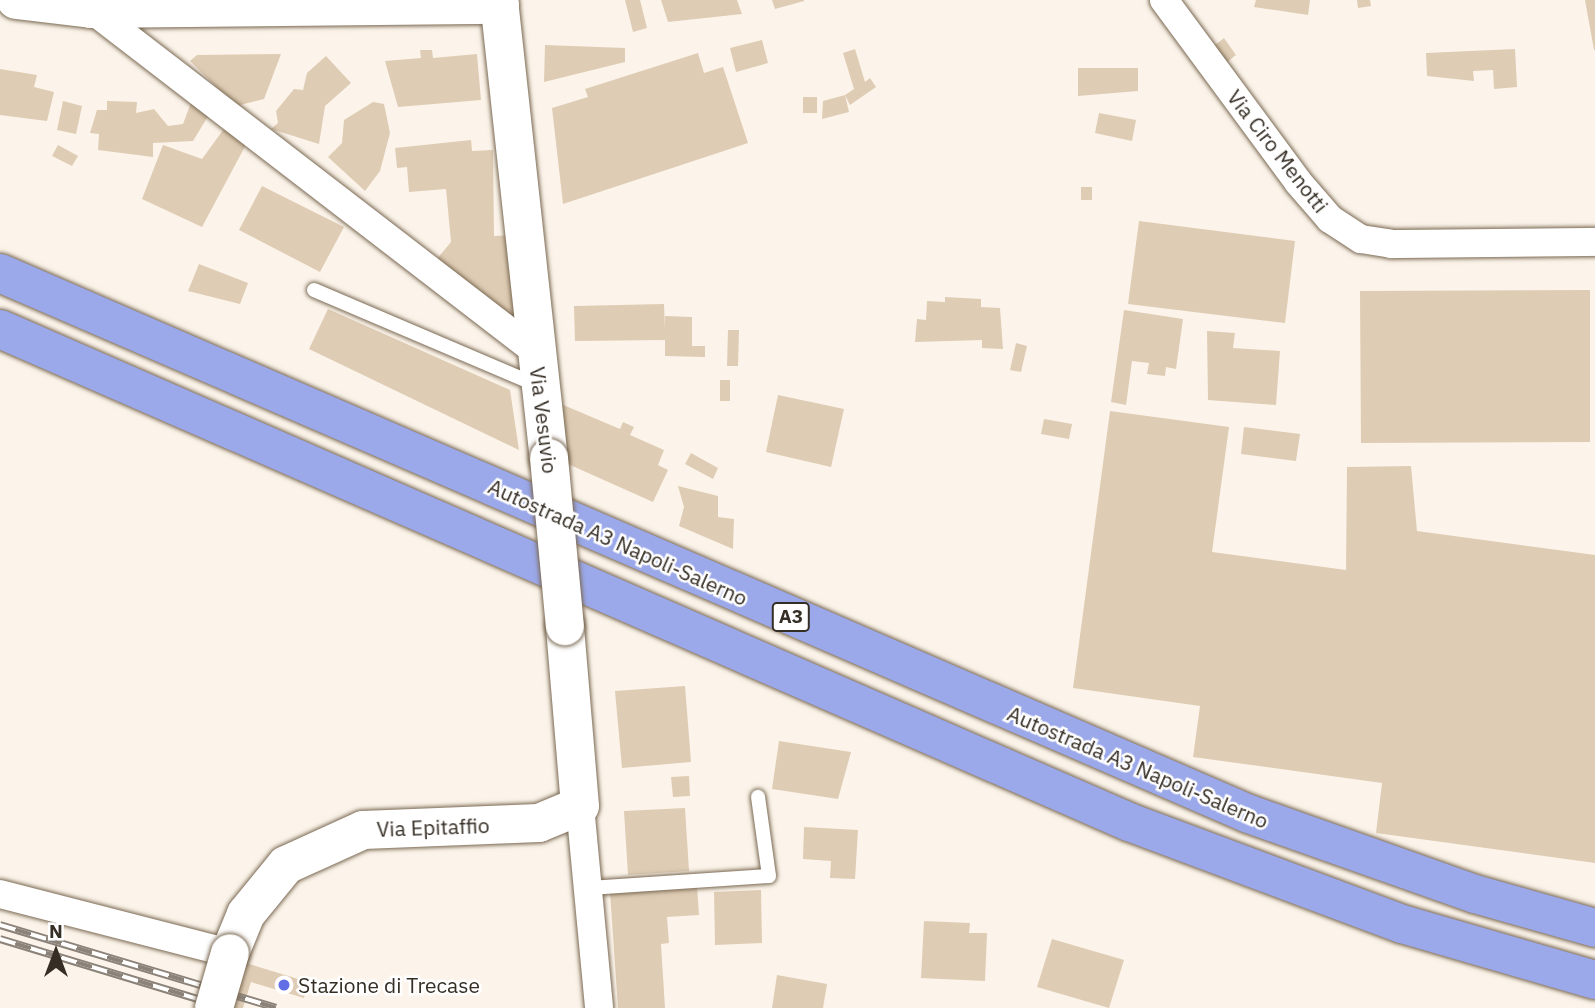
<!DOCTYPE html>
<style>
body{margin:0}
#map{position:relative;width:1595px;height:1008px;overflow:hidden;background:#fcf4ea;font-family:"IBM Plex Sans",sans-serif}
div>[style]{position:absolute}
[style*='--x']{left:calc(var(--x)*1px);top:calc(var(--y)*1px);width:calc(var(--w)*1px);rotate:calc(var(--a)*1deg)}
.building>*{inset:0;background:#dfccb4}
.roads{filter:drop-shadow(0 0 2px #7a6953) drop-shadow(0 0 2px #7a6953)}
.lane>*{height:14px;margin:-7px;padding:0 7px;transform-origin:7px;border-radius:7px;background:#fff}
.street>*{height:28px;margin:-14px;padding:0 14px;transform-origin:14px;border-radius:14px;background:#fff}
.secondary>*{height:38px;margin:-19px;padding:0 19px;transform-origin:19px;border-radius:19px;background:#fff}
.highway>*{height:38px;margin:-19px;padding:0 19px;transform-origin:19px;border-radius:19px;background:#9ba8e9}
.rail>*{height:8px;margin-top:-4px;transform-origin:0;background:repeating-linear-gradient(90deg,#fff 0 16px,#8b837a 0 32px);box-sizing:border-box;border-block:2px solid #8b837a}
.bridges{filter:drop-shadow(0 0 2px #7a6953) drop-shadow(0 0 2px #7a6953)}
.secondary-bridge>*{height:38px;margin:-19px;padding:0 19px;transform-origin:19px;border-radius:19px;background:#fff}
.dots>*{width:19px;height:19px;translate:-50% -50%;box-sizing:border-box;border:4px solid #fff;border-radius:50%}
span{translate:-50% -50%;white-space:nowrap;text-align:center;line-height:1.15;-webkit-text-stroke:5px #fff;paint-order:stroke}
.shield-label span{padding:2px 5px;background:#fff;border:2px solid;border-radius:5px;-webkit-text-stroke-width:0}
.shield-label{font-size:19px;color:#352e25;font-weight:700}
.street-label{font-size:21px;color:#352e25}
.poi-label{font-size:21px;color:#352e25}
.left{translate:0 -50%;text-align:left}
.north{position:absolute;left:21px;top:917px;width:70px;height:70px;-webkit-text-stroke:5px #fff;paint-order:stroke;rotate:0deg;font-size:19px;font-weight:700;line-height:28px;text-align:center;color:#352e25}
.north::after{content:'';display:block;margin:auto;width:24px;height:32px;background:#352e25;clip-path:polygon(50% 0,100% 100%,50% 72%,0 100%)}
</style>
<div id="map">
<div class="building">
<i style="clip-path:polygon(625px 0,640px 0,647px 28px,633px 32px)"></i>
<i style="clip-path:polygon(661px 0,737px 0,742px 14px,668px 22px)"></i>
<i style="clip-path:polygon(772px 0,804px 0,804px 1px,775px 9px)"></i>
<i style="clip-path:polygon(1256px 0,1310px 0,1308px 15px,1254px 7px)"></i>
<i style="clip-path:polygon(1357px 0,1370px 0,1371px 6px,1358px 8px)"></i>
<i style="clip-path:polygon(1585px 0,1595px 0,1595px 50px,1594px 50px)"></i>
<i style="clip-path:polygon(1224px 38px,1236px 55px,1226px 63px,1211px 48px)"></i>
<i style="clip-path:polygon(762px 40px,768px 63px,736px 72px,730px 48px)"></i>
<i style="clip-path:polygon(545px 45px,625px 48px,625px 62px,544px 82px)"></i>
<i style="clip-path:polygon(855px 49px,865px 82px,870px 78px,876px 87px,850px 105px,845px 95px,854px 89px,843px 53px)"></i>
<i style="clip-path:polygon(1515px 49px,1517px 87px,1494px 89px,1493px 70px,1473px 71px,1474px 81px,1427px 76px,1426px 53px)"></i>
<i style="clip-path:polygon(420px 50px,432px 50px,433px 58px,477px 54px,481px 100px,398px 107px,385px 61px,421px 58px)"></i>
<i style="clip-path:polygon(698px 53px,704px 73px,723px 67px,748px 143px,563px 204px,552px 108px,588px 97px,585px 89px)"></i>
<i style="clip-path:polygon(281px 54px,264px 99px,236px 106px,190px 61px,197px 55px)"></i>
<i style="clip-path:polygon(326px 56px,351px 83px,325px 106px,319px 144px,271px 129px,278px 123px,276px 111px,294px 89px,303px 90px,307px 73px)"></i>
<i style="clip-path:polygon(1078px 68px,1138px 68px,1138px 91px,1078px 96px)"></i>
<i style="clip-path:polygon(0 69px,37px 75px,34px 87px,54px 92px,47px 121px,0 115px)"></i>
<i style="clip-path:polygon(845px 95px,849px 112px,822px 119px,823px 101px)"></i>
<i style="clip-path:polygon(803px 97px,817px 97px,817px 113px,803px 113px)"></i>
<i style="clip-path:polygon(192px 100px,210px 113px,193px 141px,153px 143px,153px 157px,98px 150px,99px 134px,90px 133px,97px 110px,107px 110px,107px 101px,137px 102px,136px 113px,154px 109px,168px 126px,183px 124px)"></i>
<i style="clip-path:polygon(63px 101px,82px 106px,76px 134px,57px 130px)"></i>
<i style="clip-path:polygon(373px 102px,384px 104px,390px 133px,380px 171px,365px 191px,328px 157px,342px 143px,344px 120px)"></i>
<i style="clip-path:polygon(1099px 113px,1136px 120px,1132px 141px,1095px 133px)"></i>
<i style="clip-path:polygon(226px 126px,249px 139px,202px 227px,142px 199px,163px 145px,202px 159px)"></i>
<i style="clip-path:polygon(471px 140px,472px 151px,493px 150px,494px 236px,514px 235px,519px 318px,507px 319px,436px 260px,451px 242px,446px 189px,409px 192px,407px 167px,397px 168px,395px 148px)"></i>
<i style="clip-path:polygon(58px 145px,78px 156px,72px 166px,52px 156px)"></i>
<i style="clip-path:polygon(262px 186px,344px 227px,320px 272px,239px 230px)"></i>
<i style="clip-path:polygon(1081px 187px,1092px 187px,1092px 200px,1081px 200px)"></i>
<i style="clip-path:polygon(1139px 221px,1295px 241px,1285px 323px,1128px 304px)"></i>
<i style="clip-path:polygon(199px 264px,248px 283px,240px 304px,188px 291px)"></i>
<i style="clip-path:polygon(1590px 290px,1590px 442px,1361px 443px,1360px 291px)"></i>
<i style="clip-path:polygon(945px 297px,981px 299px,981px 307px,1000px 308px,1003px 349px,982px 348px,982px 340px,915px 342px,917px 319px,926px 320px,927px 301px,945px 302px)"></i>
<i style="clip-path:polygon(664px 304px,665px 329px,665px 316px,692px 317px,692px 346px,705px 346px,705px 357px,665px 356px,665px 340px,575px 341px,574px 306px)"></i>
<i style="clip-path:polygon(328px 309px,510px 390px,519px 450px,309px 349px)"></i>
<i style="clip-path:polygon(1124px 310px,1183px 319px,1176px 369px,1166px 367px,1165px 376px,1147px 374px,1149px 363px,1132px 361px,1126px 405px,1111px 402px)"></i>
<i style="clip-path:polygon(728px 330px,739px 330px,738px 366px,727px 366px)"></i>
<i style="clip-path:polygon(1207px 331px,1235px 333px,1233px 348px,1280px 351px,1276px 405px,1208px 400px)"></i>
<i style="clip-path:polygon(1016px 343px,1027px 346px,1021px 372px,1010px 370px)"></i>
<i style="clip-path:polygon(720px 380px,730px 380px,730px 401px,720px 401px)"></i>
<i style="clip-path:polygon(778px 395px,844px 409px,831px 467px,766px 452px)"></i>
<i style="clip-path:polygon(561px 404px,620px 429px,623px 422px,634px 427px,630px 435px,664px 450px,658px 465px,668px 470px,653px 502px,568px 464px)"></i>
<i style="clip-path:polygon(1110px 411px,1229px 427px,1212px 552px,1346px 570px,1347px 467px,1411px 466px,1417px 531px,1595px 555px,1595px 863px,1376px 833px,1382px 783px,1193px 757px,1200px 706px,1073px 688px)"></i>
<i style="clip-path:polygon(1044px 419px,1072px 424px,1069px 439px,1041px 434px)"></i>
<i style="clip-path:polygon(1244px 427px,1300px 434px,1296px 461px,1241px 454px)"></i>
<i style="clip-path:polygon(691px 453px,718px 468px,713px 479px,685px 464px)"></i>
<i style="clip-path:polygon(678px 486px,718px 496px,718px 517px,734px 519px,733px 549px,679px 526px,684px 507px)"></i>
<i style="clip-path:polygon(685px 686px,691px 762px,622px 768px,615px 691px)"></i>
<i style="clip-path:polygon(779px 741px,851px 752px,838px 799px,772px 789px)"></i>
<i style="clip-path:polygon(689px 776px,690px 796px,673px 797px,671px 777px)"></i>
<i style="clip-path:polygon(685px 808px,689px 871px,628px 875px,624px 811px)"></i>
<i style="clip-path:polygon(804px 827px,858px 830px,855px 879px,830px 878px,831px 861px,803px 859px)"></i>
<i style="clip-path:polygon(697px 886px,699px 915px,667px 917px,669px 943px,661px 944px,665px 1008px,618px 1008px,610px 892px)"></i>
<i style="clip-path:polygon(761px 890px,762px 943px,715px 945px,714px 892px)"></i>
<i style="clip-path:polygon(924px 921px,970px 923px,969px 933px,987px 933px,985px 981px,921px 978px)"></i>
<i style="clip-path:polygon(1052px 939px,1124px 960px,1109px 1008px,1037px 987px)"></i>
<i style="clip-path:polygon(246px 963px,308px 982px,304px 998px,251px 982px,243px 1008px,233px 1008px)"></i>
<i style="clip-path:polygon(777px 975px,827px 984px,823px 1008px,772px 1008px)"></i>
</div>
<div class="roads">
<div class="lane">
<i style="--x:314;--y:290;--w:245;--a:23.1"></i>
<i style="--x:589;--y:888;--w:180;--a:-3.8"></i>
<i style="--x:769;--y:876;--w:80;--a:-97.9"></i>
</div>
<div class="street">
<i style="--x:1164;--y:0;--w:226;--a:53.6"></i>
<i style="--x:1298;--y:182;--w:49;--a:49.1"></i>
<i style="--x:1330;--y:219;--w:37;--a:33"></i>
<i style="--x:1361;--y:239;--w:30;--a:9"></i>
<i style="--x:1391;--y:244;--w:204;--a:-0.6"></i>
<i style="--x:87;--y:6;--w:565;--a:37.6"></i>
<i style="--x:580;--y:806;--w:203;--a:84.6"></i>
<i style="--x:0;--y:894;--w:237;--a:14.4"></i>
</div>
<div class="secondary">
<i style="--x:16;--y:0;--w:76;--a:6.8"></i>
<i style="--x:91;--y:9;--w:409;--a:-0.6"></i>
<i style="--x:499;--y:0;--w:461;--a:83.8"></i>
<i style="--x:230;--y:953;--w:42;--a:-67.7"></i>
<i style="--x:246;--y:914;--w:63;--a:-50.8"></i>
<i style="--x:286;--y:865;--w:85;--a:-24.4"></i>
<i style="--x:363;--y:830;--w:176;--a:-2.3"></i>
<i style="--x:539;--y:823;--w:44;--a:-22.5"></i>
<i style="--x:580;--y:806;--w:181;--a:-94.8"></i>
</div>
<div class="highway">
<i style="--x:0;--y:273;--w:1361;--a:23.42"></i>
<i style="--x:1249;--y:814;--w:240;--a:19.5"></i>
<i style="--x:1475;--y:894;--w:125;--a:15.8"></i>
<i style="--x:0;--y:329;--w:1232;--a:23.59"></i>
<i style="--x:1129;--y:822;--w:291;--a:20.5"></i>
<i style="--x:1402;--y:924;--w:201;--a:16.2"></i>
</div>
</div>
<div class="rail">
<i style="--x:0;--y:925;--w:288;--a:16.7"></i>
<i style="--x:0;--y:939;--w:237;--a:16.9"></i>
</div>
<div class="bridges">
<div class="secondary-bridge">
<i style="--x:549;--y:458;--w:169;--a:84.6"></i>
<i style="--x:214;--y:1008;--w:57;--a:-73.8"></i>
</div>
</div>
<div class="dots">
<i style="left:284px;top:985px;background:#616ee6"></i>
</div>
<div class="shield-label">
<span style="left:791px;top:617px">A3</span>
</div>
<div class="street-label">
<span style="left:1278px;top:151px;rotate:52deg">Via Ciro Menotti</span>
<span style="left:544px;top:420px;rotate:83deg">Via Vesuvio</span>
<span style="left:618px;top:542px;rotate:24deg">Autostrada A3 Napoli-Salerno</span>
<span style="left:1138px;top:767px;rotate:23deg">Autostrada A3 Napoli-Salerno</span>
<span style="left:433px;top:827px;rotate:-2deg">Via Epitaffio</span>
</div>
<div class="poi-label">
<span class="left" style="left:298px;top:985px">Stazione di Trecase</span>
</div>
<div class="north">N</div>
</div>
